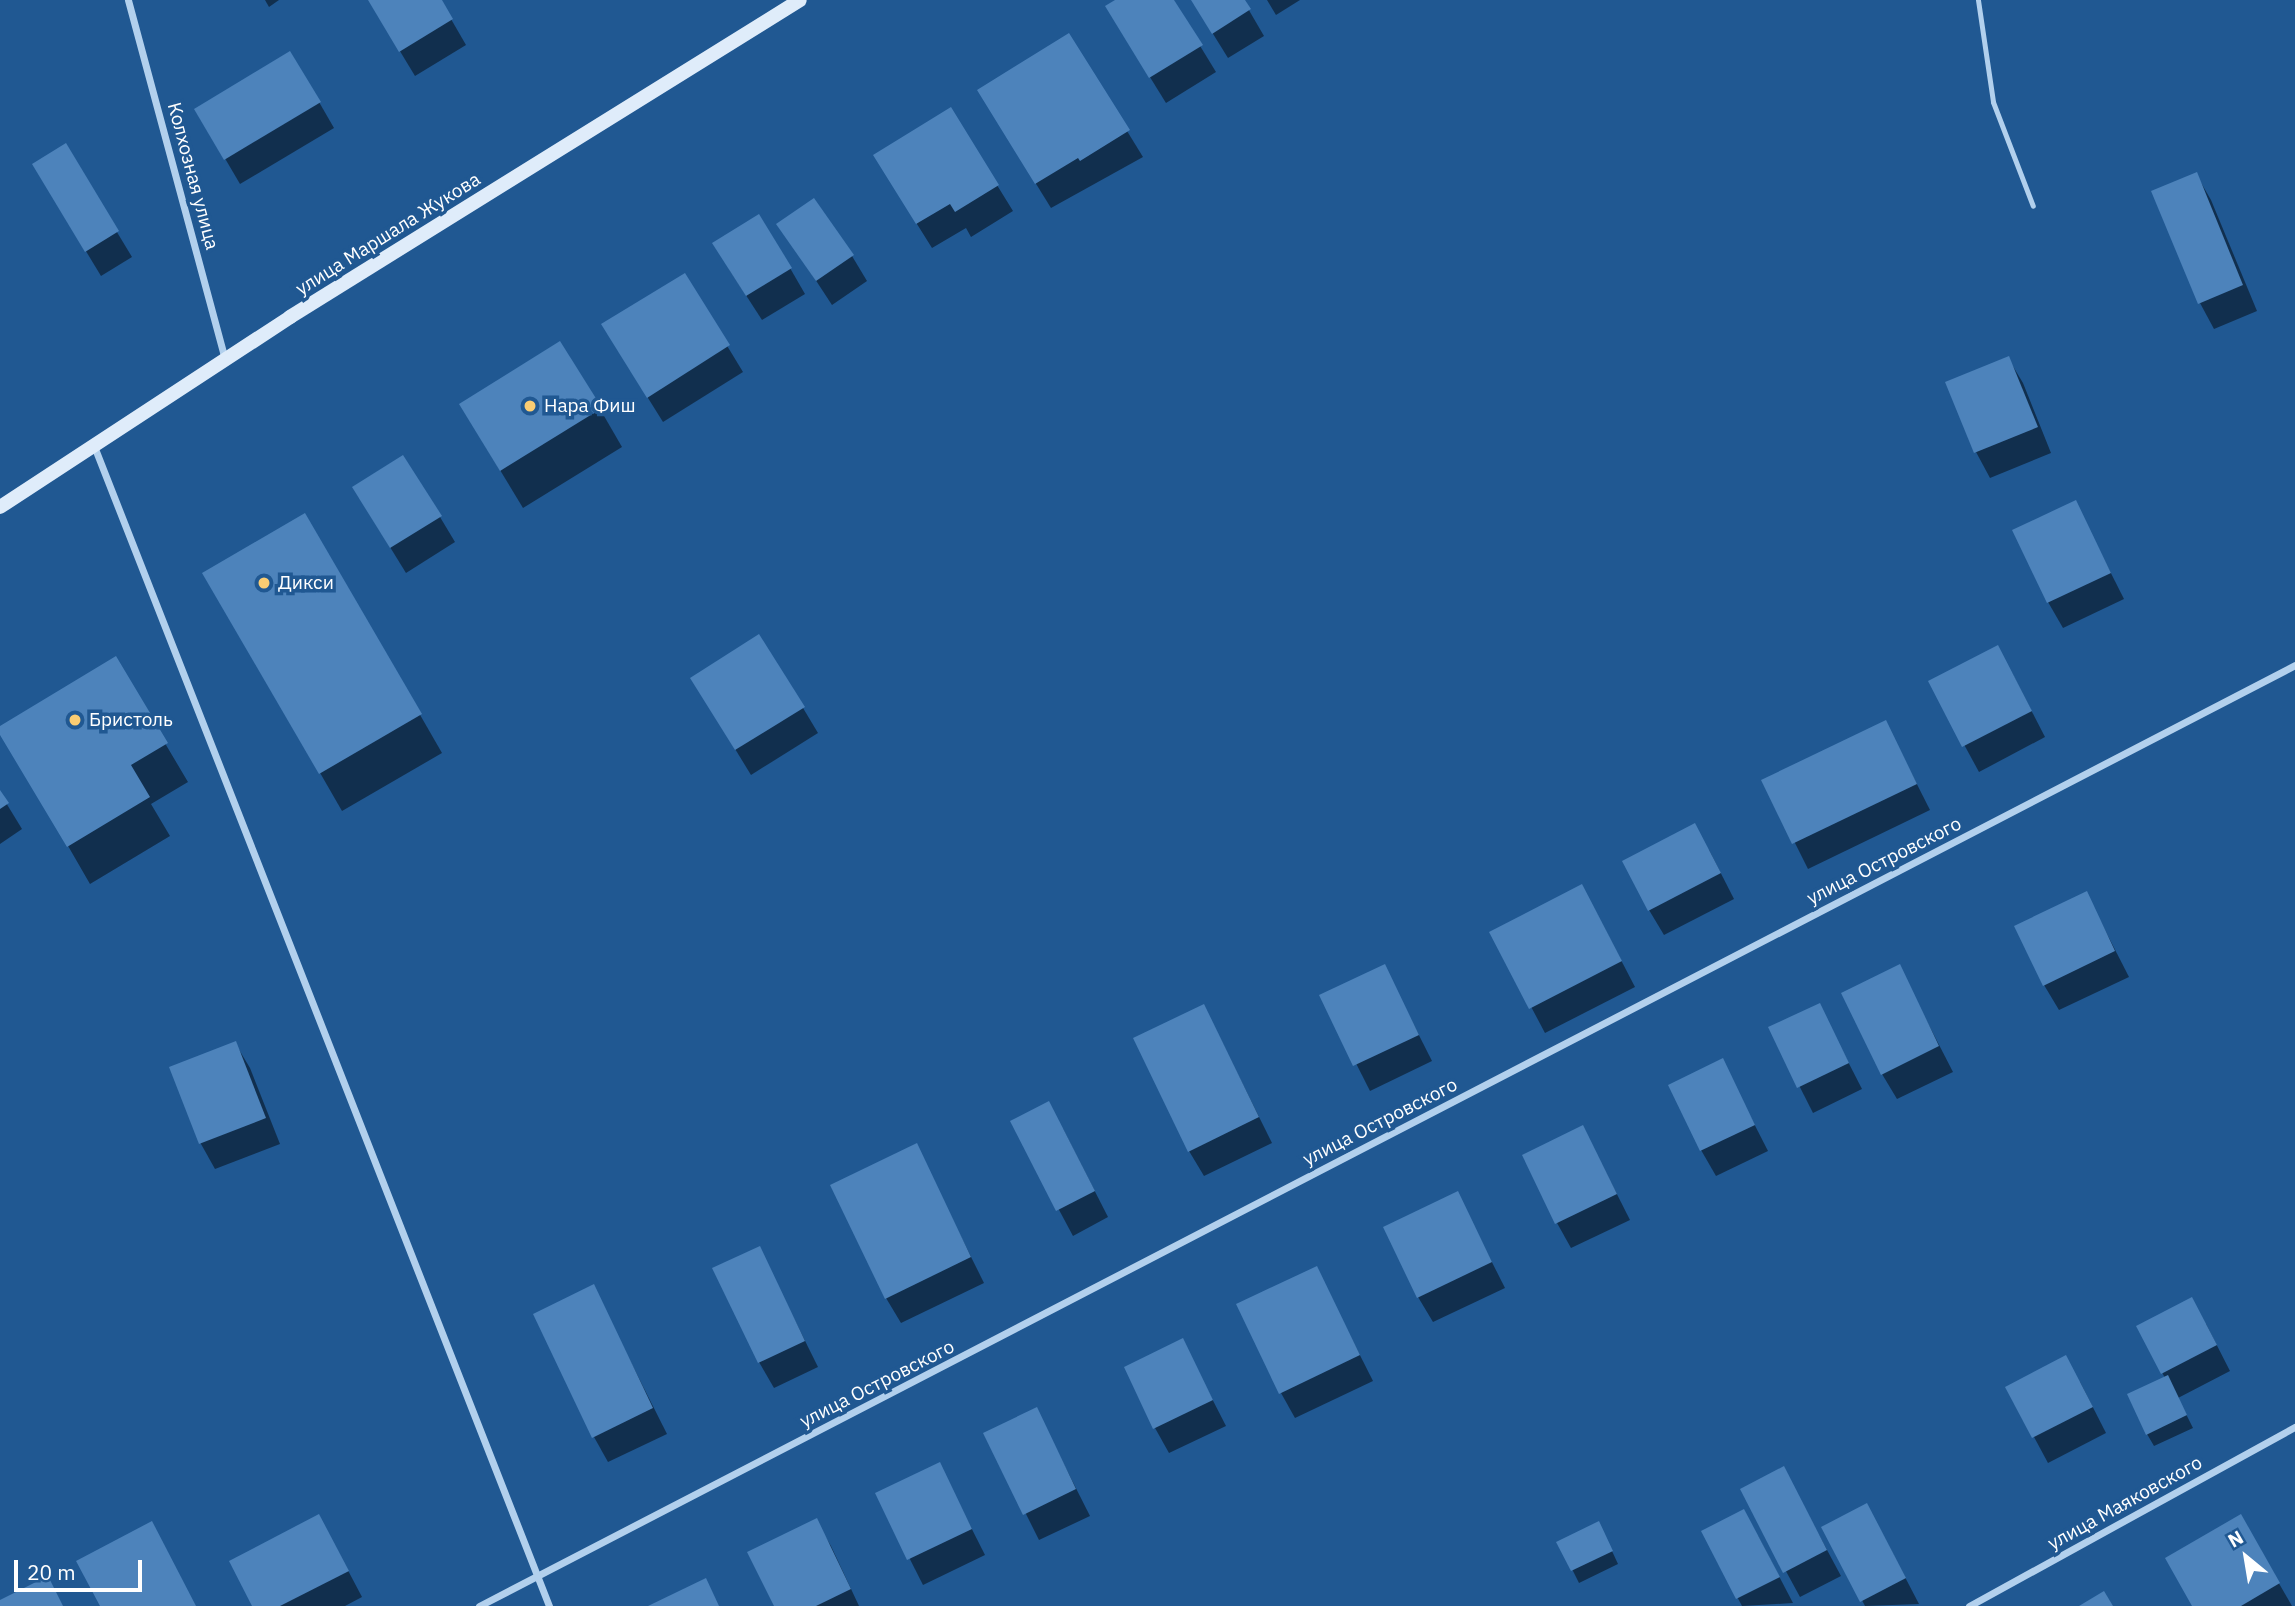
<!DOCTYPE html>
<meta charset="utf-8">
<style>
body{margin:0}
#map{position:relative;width:2295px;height:1606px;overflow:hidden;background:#205892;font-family:"IBM Plex Sans",sans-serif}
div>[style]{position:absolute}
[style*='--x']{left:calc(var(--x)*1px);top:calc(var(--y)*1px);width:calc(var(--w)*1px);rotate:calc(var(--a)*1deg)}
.shadow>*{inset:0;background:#0007}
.building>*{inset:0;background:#4d83bb}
.service>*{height:5px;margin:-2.5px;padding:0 2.5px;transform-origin:2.5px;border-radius:2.5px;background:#b2d0ed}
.minor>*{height:7px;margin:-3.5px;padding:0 3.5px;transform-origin:3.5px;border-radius:3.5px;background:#b2d0ed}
.secondary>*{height:14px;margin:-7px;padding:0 7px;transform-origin:7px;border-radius:7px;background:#dfecfa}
.dots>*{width:19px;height:19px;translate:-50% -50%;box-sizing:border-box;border:4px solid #205892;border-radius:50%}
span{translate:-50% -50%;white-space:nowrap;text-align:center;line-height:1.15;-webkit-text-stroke:7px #205892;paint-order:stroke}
.street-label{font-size:19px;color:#fff}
.poi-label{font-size:19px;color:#fff}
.left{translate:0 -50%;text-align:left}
.north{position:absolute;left:2211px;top:1522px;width:70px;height:70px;-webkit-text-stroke:5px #205892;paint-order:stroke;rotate:330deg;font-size:19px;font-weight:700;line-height:28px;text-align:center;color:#fff}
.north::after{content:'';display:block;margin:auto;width:24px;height:32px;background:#fff;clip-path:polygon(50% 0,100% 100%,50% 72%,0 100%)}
.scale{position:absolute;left:14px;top:1560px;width:128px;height:32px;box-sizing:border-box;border:4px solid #fff;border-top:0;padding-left:9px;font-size:21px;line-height:24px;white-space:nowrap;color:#fff;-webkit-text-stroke:5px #205892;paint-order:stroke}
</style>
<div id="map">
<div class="shadow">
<i style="clip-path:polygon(265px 0,279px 0,269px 7px)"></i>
<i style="clip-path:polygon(369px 0,440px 0,466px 45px,415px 76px)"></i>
<i style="clip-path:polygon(1118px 0,1172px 0,1216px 72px,1166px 103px,1122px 32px)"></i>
<i style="clip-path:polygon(1192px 0,1243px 0,1264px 36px,1228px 58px)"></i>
<i style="clip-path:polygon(1267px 0,1300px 0,1276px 15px)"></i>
<i style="clip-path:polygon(1068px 35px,1143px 157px,1051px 208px,994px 116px)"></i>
<i style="clip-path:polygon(319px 102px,334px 128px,240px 184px,196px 109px)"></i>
<i style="clip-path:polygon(950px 109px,1013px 211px,971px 237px,966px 228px,932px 248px,890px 181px)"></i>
<i style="clip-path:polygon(65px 146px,132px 257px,101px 276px,49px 190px)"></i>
<i style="clip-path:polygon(2196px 174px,2211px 200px,2257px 311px,2214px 329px,2200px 303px,2154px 192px)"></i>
<i style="clip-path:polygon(779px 224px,852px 256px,867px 281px,832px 305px)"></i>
<i style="clip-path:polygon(790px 268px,805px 294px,762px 320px,729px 269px)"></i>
<i style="clip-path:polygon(684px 275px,743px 372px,663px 422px,618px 350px)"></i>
<i style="clip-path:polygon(2008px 358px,2023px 383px,2051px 453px,1990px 478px,1976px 452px,1947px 383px)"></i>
<i style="clip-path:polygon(600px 409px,622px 447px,523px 508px,483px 442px)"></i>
<i style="clip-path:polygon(2075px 502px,2124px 599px,2063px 628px,2048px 602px)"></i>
<i style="clip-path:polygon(369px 513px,440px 517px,455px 542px,406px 573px)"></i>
<i style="clip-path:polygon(305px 515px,442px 753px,342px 811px,205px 573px)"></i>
<i style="clip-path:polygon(115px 659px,188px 782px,151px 804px,170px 836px,90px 884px,0 728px)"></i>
<i style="clip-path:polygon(2012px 673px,2045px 737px,1979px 772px,1930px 682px)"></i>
<i style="clip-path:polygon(707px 703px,803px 708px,818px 733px,751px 775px)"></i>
<i style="clip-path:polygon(1886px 723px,1930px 810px,1808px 869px,1764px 781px)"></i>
<i style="clip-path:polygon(0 793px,22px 829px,0 844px)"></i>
<i style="clip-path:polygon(1709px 850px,1734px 899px,1664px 935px,1649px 910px)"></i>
<i style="clip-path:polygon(2086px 893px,2129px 977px,2059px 1010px,2044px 985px)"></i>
<i style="clip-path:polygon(1596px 912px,1635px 987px,1545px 1033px,1492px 933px)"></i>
<i style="clip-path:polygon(1384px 966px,1432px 1061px,1370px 1091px,1322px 996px)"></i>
<i style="clip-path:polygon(1899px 967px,1953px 1072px,1897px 1099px,1882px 1074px)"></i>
<i style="clip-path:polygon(1819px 1005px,1862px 1089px,1813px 1113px,1770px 1028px)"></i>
<i style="clip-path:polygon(1204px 1006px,1272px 1143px,1204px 1176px,1189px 1151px)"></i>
<i style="clip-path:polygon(235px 1043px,250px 1068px,280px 1144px,215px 1169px,201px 1144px,171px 1068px)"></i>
<i style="clip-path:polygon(1722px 1061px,1768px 1151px,1716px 1176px,1701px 1150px)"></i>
<i style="clip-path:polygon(1012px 1122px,1063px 1129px,1108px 1217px,1073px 1236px)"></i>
<i style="clip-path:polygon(1583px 1127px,1630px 1220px,1571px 1248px,1557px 1223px)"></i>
<i style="clip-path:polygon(916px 1146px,984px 1283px,901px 1323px,886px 1298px)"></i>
<i style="clip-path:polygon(1457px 1193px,1505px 1288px,1433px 1322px,1418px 1297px)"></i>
<i style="clip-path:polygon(759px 1248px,818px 1367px,774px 1388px,759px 1362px)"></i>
<i style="clip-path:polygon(1316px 1268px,1373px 1381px,1295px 1418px,1281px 1393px)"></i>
<i style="clip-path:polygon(593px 1287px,667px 1434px,608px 1462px,594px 1437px)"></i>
<i style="clip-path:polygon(2206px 1324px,2230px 1371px,2178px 1398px,2193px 1428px,2154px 1446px,2147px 1434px,2165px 1378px,2138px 1327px)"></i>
<i style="clip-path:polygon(1182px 1340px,1226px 1426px,1169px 1453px,1155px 1428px)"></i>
<i style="clip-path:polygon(2080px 1382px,2106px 1433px,2048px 1463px,2007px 1387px)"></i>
<i style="clip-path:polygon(1036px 1409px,1090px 1516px,1039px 1540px,986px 1434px)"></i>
<i style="clip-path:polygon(939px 1464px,985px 1555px,923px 1585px,877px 1494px)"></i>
<i style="clip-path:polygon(1742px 1490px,1797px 1494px,1841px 1576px,1800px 1597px)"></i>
<i style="clip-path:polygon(2240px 1516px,2292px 1606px,2194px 1606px)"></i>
<i style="clip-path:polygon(816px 1521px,831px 1546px,859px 1606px,776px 1606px)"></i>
<i style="clip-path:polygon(1824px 1528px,1881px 1531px,1919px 1604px,1865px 1606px)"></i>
<i style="clip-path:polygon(1703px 1532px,1758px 1536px,1793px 1603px,1742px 1606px)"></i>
<i style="clip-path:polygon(1605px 1536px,1618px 1564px,1579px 1583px,1559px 1543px)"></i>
<i style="clip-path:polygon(333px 1542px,362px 1597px,345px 1606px,254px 1606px)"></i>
</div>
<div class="building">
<i style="clip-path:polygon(368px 0,442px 0,453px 19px,399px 52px)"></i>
<i style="clip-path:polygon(1115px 0,1174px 0,1203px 45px,1149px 78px,1105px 6px)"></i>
<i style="clip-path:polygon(1191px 0,1245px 0,1251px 9px,1212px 34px)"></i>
<i style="clip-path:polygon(1069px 33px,1130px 130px,1080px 161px,1078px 158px,1035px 184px,977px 90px)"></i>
<i style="clip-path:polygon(290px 51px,321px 102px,224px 160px,194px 109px)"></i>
<i style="clip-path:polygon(951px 107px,999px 185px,955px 212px,950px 204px,916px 224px,873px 155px)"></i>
<i style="clip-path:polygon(66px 143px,119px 231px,85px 252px,32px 164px)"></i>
<i style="clip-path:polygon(2197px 172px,2243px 285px,2198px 304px,2151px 191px)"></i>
<i style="clip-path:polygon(814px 198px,854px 255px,816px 281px,776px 224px)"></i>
<i style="clip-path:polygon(759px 214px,792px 268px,746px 296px,712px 243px)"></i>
<i style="clip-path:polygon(685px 273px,730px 345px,647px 398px,601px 324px)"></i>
<i style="clip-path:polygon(560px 341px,602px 408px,500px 471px,459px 404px)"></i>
<i style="clip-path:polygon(2009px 356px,2038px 427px,1974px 453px,1945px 382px)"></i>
<i style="clip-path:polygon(403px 455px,442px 516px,390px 548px,352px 487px)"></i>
<i style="clip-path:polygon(2076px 500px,2111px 573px,2047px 603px,2012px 530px)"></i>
<i style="clip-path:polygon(305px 513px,422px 714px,319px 774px,202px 573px)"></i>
<i style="clip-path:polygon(759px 634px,805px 707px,735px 750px,690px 678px)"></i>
<i style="clip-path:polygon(1998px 645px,2032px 711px,1962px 747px,1928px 681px)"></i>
<i style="clip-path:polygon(116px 656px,168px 743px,131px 765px,150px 797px,67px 847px,0 735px,0 726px)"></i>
<i style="clip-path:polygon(1886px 720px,1917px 784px,1792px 844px,1761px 780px)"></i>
<i style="clip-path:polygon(0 790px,9px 803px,0 809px)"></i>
<i style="clip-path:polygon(1695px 823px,1721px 873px,1648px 911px,1622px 861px)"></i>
<i style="clip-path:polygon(1582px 884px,1622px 961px,1529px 1009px,1489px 932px)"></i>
<i style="clip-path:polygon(2087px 891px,2115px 951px,2043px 986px,2014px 926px)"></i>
<i style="clip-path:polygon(1385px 964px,1419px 1035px,1353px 1066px,1319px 995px)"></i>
<i style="clip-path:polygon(1900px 964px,1939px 1046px,1881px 1075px,1841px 993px)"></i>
<i style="clip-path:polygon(1820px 1003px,1849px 1063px,1797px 1088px,1768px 1027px)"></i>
<i style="clip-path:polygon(1204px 1004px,1259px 1117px,1188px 1152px,1133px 1038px)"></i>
<i style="clip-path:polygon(236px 1041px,266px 1118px,199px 1144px,169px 1067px)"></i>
<i style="clip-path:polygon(1723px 1058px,1755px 1125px,1700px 1151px,1668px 1085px)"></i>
<i style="clip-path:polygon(1049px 1101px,1095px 1191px,1056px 1211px,1010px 1121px)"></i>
<i style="clip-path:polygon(1583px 1125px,1617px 1194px,1555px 1224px,1522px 1155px)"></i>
<i style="clip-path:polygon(917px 1143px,971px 1257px,885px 1299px,830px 1185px)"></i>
<i style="clip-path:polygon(1458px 1191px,1492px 1262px,1417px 1298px,1383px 1227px)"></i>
<i style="clip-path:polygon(760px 1246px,805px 1341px,758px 1363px,712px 1268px)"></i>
<i style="clip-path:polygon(1317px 1266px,1360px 1355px,1279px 1394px,1236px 1304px)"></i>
<i style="clip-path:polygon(594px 1284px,653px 1408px,592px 1438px,533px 1314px)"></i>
<i style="clip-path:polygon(2192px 1297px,2217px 1345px,2161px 1374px,2136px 1326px)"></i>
<i style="clip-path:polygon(1183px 1338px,1213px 1400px,1153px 1429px,1124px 1367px)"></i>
<i style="clip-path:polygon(2066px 1355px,2093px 1407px,2032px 1438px,2005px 1387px)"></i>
<i style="clip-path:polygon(2168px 1375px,2187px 1415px,2146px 1435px,2127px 1394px)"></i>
<i style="clip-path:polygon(1037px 1407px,1076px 1489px,1023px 1515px,983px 1433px)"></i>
<i style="clip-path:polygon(940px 1462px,972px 1529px,907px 1560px,875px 1493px)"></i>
<i style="clip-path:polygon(1784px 1466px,1827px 1550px,1783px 1573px,1740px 1489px)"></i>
<i style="clip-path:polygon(1867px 1503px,1906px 1578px,1860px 1602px,1821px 1527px)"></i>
<i style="clip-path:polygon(1744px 1509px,1780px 1577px,1736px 1599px,1701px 1531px)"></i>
<i style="clip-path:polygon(319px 1514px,349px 1571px,280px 1606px,252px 1606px,229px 1561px)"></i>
<i style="clip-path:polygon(2241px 1514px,2280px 1583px,2241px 1606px,2192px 1606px,2165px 1558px)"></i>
<i style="clip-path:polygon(817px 1518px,851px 1589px,816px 1606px,774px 1606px,747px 1552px)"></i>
<i style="clip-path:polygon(152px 1521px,196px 1606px,100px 1606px,76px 1561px)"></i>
<i style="clip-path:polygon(1599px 1521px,1613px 1551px,1571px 1571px,1556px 1542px)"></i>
<i style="clip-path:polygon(48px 1576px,63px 1606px,0 1606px,0 1600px)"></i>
<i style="clip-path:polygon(706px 1578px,719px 1606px,648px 1606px)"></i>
<i style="clip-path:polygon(2104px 1591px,2113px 1606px,2079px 1606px)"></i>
</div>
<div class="service">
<i style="--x:1978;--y:0;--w:103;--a:81.6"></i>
<i style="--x:1993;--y:102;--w:111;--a:69"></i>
</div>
<div class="minor">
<i style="--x:128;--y:0;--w:373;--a:74.9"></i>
<i style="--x:94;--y:446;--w:1246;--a:68.58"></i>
<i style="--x:479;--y:1606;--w:2045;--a:-27.39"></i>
<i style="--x:1969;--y:1606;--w:372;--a:-28.8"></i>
</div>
<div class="secondary">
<i style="--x:0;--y:507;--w:347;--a:-33.2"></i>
<i style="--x:290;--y:317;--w:600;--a:-31.86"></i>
</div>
<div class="dots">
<i style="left:530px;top:406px;background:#facd73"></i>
<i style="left:264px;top:583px;background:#facd73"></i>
<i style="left:75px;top:720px;background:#facd73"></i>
</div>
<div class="street-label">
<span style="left:193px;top:176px;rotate:75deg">Колхозная улица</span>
<span style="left:388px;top:234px;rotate:-32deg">улица Маршала Жукова</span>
<span style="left:1884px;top:861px;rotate:-27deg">улица Островского</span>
<span style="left:1380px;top:1122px;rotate:-27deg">улица Островского</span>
<span style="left:877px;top:1384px;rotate:-27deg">улица Островского</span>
<span style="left:2125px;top:1503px;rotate:-29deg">улица Маяковского</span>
</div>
<div class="poi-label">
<span class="left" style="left:544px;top:406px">Нара Фиш</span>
<span class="left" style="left:278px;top:583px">Дикси</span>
<span class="left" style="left:89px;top:720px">Бристоль</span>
</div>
<div class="north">N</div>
<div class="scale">20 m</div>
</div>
